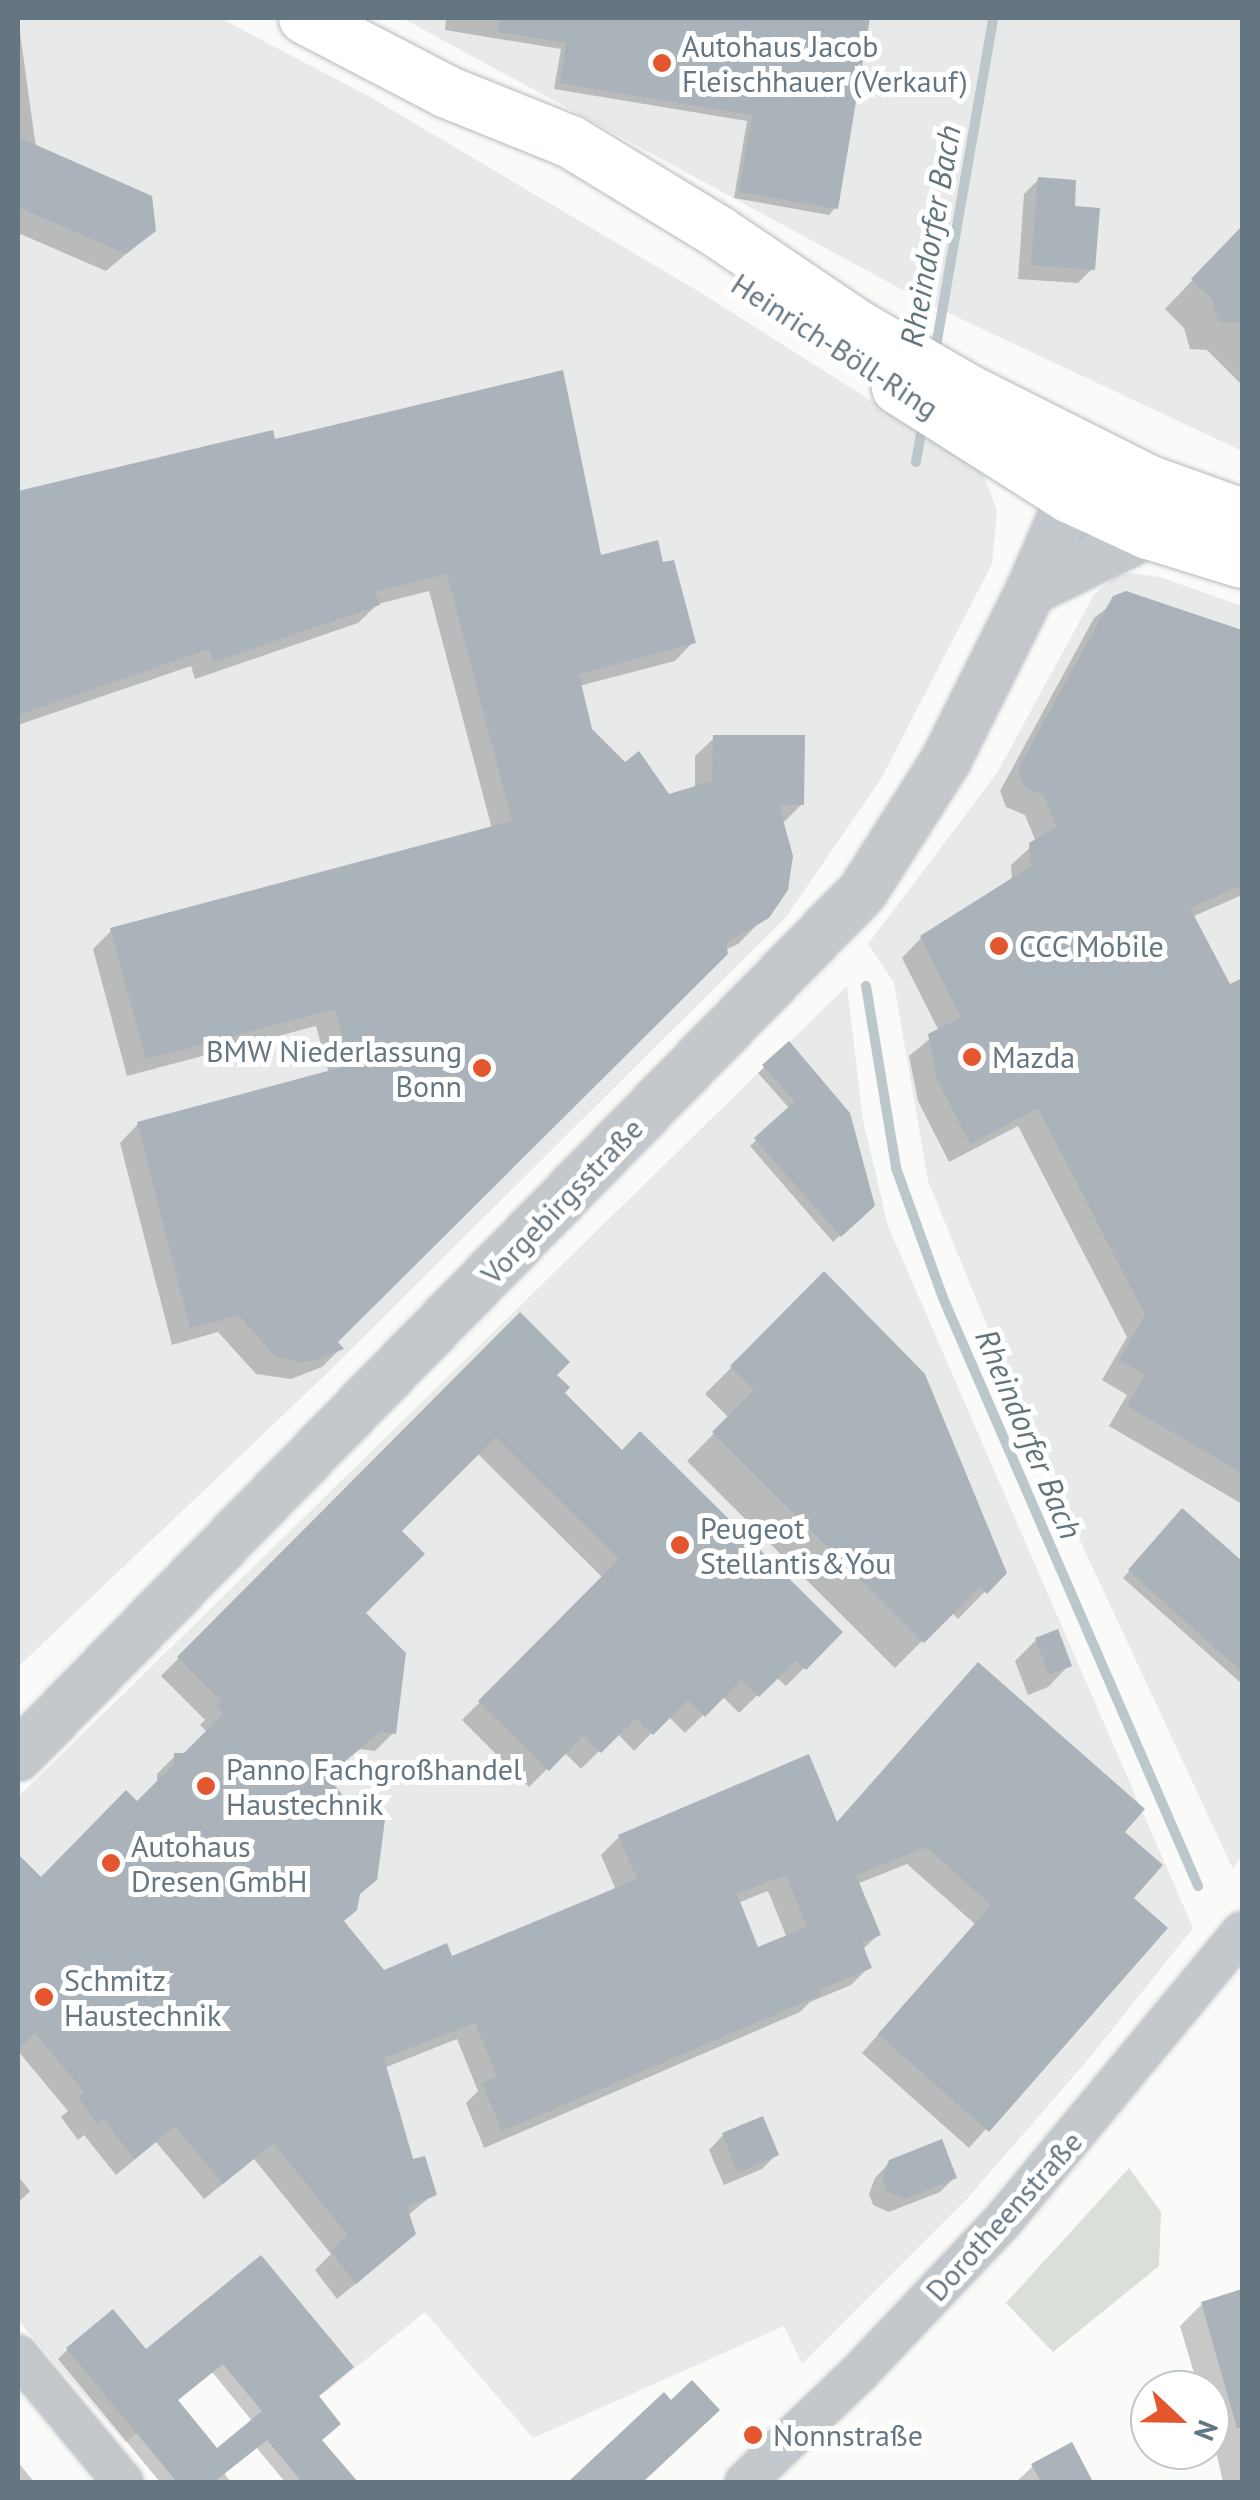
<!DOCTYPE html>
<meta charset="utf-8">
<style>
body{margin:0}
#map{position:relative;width:1260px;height:2500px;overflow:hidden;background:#fafaf8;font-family:"PT Sans",sans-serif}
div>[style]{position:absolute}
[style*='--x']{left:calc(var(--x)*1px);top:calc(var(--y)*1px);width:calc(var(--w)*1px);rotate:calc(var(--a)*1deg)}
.built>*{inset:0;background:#e8e9e9}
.green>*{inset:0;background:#dadfd7}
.shadow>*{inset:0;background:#0003}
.stream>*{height:10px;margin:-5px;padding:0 5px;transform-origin:5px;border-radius:5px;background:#bbc7cb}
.building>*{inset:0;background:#aab3b9}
.roads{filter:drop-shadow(0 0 2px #b3babf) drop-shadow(0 0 2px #b3babf)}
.minor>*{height:38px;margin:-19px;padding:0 19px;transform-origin:19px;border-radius:19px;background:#c3c8cc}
.tertiary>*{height:48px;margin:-24px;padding:0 24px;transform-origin:24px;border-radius:24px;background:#c3c8cc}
.secondary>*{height:52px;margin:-26px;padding:0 26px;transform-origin:26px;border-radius:26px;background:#fff}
.dots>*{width:28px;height:28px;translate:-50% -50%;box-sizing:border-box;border:5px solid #fff;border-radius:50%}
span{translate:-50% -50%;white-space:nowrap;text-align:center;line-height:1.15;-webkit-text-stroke:10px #fff;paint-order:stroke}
.poi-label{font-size:30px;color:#657683}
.left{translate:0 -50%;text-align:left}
.right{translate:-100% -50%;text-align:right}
.street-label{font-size:30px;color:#657683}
.water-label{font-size:32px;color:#60757c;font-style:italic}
.frame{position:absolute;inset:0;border:20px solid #657683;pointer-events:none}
.north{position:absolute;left:1130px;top:2370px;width:100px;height:100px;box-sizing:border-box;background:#fff;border:2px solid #c1c8cd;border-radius:50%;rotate:112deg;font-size:28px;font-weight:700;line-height:40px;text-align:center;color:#657683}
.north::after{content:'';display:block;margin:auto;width:35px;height:45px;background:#e4572e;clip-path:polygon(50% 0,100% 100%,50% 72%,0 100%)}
</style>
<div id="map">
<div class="built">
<i style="clip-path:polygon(18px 18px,220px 18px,370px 97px,703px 294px,982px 471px,997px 511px,992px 564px,881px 779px,786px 917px,318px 1382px,18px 1667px)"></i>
<i style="clip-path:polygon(402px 18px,1242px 18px,1242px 451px,923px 301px)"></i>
<i style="clip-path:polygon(1131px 573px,1160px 577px,1242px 606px,1242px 1855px,1233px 1869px,1036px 1446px,928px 1181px,894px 983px,868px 944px,997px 773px,1095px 593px,1117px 576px)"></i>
<i style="clip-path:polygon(847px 986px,863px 1120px,888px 1226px,1193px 1928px,1091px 2056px,966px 2200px,802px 2364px,784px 2326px,533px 2438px,425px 2312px,278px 2430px,223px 2364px,125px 2443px,18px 2320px,18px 1797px)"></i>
</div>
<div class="green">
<i style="clip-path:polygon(1129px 2168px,1161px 2212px,1159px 2266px,1053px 2352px,1006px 2303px)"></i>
</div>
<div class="shadow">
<i style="clip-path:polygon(18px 18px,36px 148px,154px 230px,106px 271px,18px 233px)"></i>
<i style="clip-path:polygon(446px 18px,868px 18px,835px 208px,829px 215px,734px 198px,747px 121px,554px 89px,561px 49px,445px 30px)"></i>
<i style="clip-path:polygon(1039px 179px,1072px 208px,1092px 269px,1078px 283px,1018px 279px,1024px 194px)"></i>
<i style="clip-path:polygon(1242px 228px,1242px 385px,1207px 350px,1190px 349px,1184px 328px,1165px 309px)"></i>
<i style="clip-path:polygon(271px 433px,273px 442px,599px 558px,662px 565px,693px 642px,675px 661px,579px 686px,590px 730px,625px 765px,668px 797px,695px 789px,695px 756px,714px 738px,802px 804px,783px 823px,776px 906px,738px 944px,725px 950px,334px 1342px,340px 1349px,322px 1367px,291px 1379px,256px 1374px,218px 1332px,172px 1345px,120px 1143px,138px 1124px,329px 1074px,316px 1026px,127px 1076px,93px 949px,112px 930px,492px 829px,429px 591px,378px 604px,358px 623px,195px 679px,191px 666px,18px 725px,18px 494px)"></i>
<i style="clip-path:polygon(1126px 593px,1242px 633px,1242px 895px,1192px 917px,1229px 988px,1242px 981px,1242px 1504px,1109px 1426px,1127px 1395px,1102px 1380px,1127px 1337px,1018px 1126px,949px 1162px,918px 1101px,909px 1056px,939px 1031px,902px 958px,921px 938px,1012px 881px,1011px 865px,1036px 842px,1025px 815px,1006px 807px,1000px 791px,1094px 618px)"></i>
<i style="clip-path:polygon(788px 1045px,872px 1205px,833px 1242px,750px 1146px,790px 1109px,758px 1073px)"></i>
<i style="clip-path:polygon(824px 1274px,1004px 1572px,958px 1619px,951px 1612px,895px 1668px,687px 1461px,729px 1418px,705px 1394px)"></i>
<i style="clip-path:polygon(evenodd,520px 1316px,562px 1393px,622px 1453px,840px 1632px,786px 1686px,776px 1677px,739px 1713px,722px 1696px,685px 1733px,668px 1716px,634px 1751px,617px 1733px,581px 1769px,564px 1752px,529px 1787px,462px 1720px,603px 1578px,477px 1453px,399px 1531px,362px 1613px,393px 1733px,375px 1751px,360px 1749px,325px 1778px,357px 1896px,342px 1922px,384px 1973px,451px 1959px,616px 1890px,601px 1855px,619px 1837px,835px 1825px,1121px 1833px,1130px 1898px,1164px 1928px,969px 2148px,862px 2053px,975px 1924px,907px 1864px,857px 1884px,878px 1935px,862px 1950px,869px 1967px,851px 1985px,810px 2002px,800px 2012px,484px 2148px,466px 2103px,478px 2091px,457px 2039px,384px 2068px,411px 2162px,434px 2194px,407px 2216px,395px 2251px,337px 2299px,315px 2270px,331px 2254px,254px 2159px,204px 2199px,156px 2142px,116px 2175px,84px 2135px,78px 2140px,61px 2117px,68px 2111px,18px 2051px,18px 1858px,41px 1880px,137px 1805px,157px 1784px,157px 1774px,175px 1756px,185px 1756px,208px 1733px,200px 1725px,205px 1720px,161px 1676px,520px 1316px,768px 1891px,787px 1938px,757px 1950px,738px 1903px,768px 1891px)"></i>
<i style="clip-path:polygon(1182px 1512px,1242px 1565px,1242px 1684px,1123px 1578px)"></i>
<i style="clip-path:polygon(1036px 1640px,1069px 1665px,1048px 1687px,1028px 1695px,1015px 1661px)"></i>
<i style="clip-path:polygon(723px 2135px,776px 2155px,762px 2169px,724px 2185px,709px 2150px)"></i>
<i style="clip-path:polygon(890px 2162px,954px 2178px,940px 2192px,889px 2212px,873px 2205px,869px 2194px,875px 2178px)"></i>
<i style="clip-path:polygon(18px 2176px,30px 2191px,18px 2203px)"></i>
<i style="clip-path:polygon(evenodd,260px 2259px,316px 2397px,320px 2441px,355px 2482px,285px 2482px,256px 2447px,224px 2473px,231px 2482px,160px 2482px,58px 2359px,68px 2349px,146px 2352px,260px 2259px,212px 2372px,253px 2422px,217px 2451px,175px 2401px,212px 2372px)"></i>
<i style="clip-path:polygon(1242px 2291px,1242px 2482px,1223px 2482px,1210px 2426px,1210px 2390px,1199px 2390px,1180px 2326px,1202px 2304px)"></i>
<i style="clip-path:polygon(1071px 2446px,1090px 2482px,1016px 2482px,1033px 2466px)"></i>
<i style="clip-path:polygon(18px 2462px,34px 2482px,18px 2482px)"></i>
</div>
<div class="stream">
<i style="--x:935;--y:352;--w:339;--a:-80.1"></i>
<i style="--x:916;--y:462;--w:41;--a:-80.1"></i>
<i style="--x:866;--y:986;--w:184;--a:80.6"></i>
<i style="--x:896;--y:1168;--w:138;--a:70.1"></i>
<i style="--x:943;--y:1298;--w:641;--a:66.55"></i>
</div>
<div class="building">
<i style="clip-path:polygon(500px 18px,870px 18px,838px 209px,739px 192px,752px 115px,560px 83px,566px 43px,498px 32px)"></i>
<i style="clip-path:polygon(18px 137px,152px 196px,156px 231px,126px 254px,18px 207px)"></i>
<i style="clip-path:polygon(1038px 177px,1076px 180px,1075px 206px,1100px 208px,1095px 270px,1031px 265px)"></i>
<i style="clip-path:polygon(1242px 226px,1242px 323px,1218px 321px,1212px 299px,1191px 279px)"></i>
<i style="clip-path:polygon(563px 370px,601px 555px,658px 540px,663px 562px,674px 560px,696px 643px,579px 674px,592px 729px,625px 762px,639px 751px,669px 794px,712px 781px,713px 735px,805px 735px,804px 805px,779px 805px,793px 856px,788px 890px,769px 918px,726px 943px,728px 954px,338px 1342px,344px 1349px,312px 1361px,297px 1362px,275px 1356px,238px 1315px,190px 1328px,137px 1122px,350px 1065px,335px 1009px,146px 1059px,110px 928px,512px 821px,447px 574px,375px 592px,380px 605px,214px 662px,209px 649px,18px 715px,18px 491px,273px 430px,275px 439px)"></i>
<i style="clip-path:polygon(1126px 591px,1242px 630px,1242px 885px,1190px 908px,1230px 984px,1242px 978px,1242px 1473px,1127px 1406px,1145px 1375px,1119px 1360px,1145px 1315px,1038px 1108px,970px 1144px,937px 1080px,928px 1034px,961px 1017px,920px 936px,1031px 866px,1029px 843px,1057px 827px,1044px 796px,1025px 787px,1018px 769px,1113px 596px)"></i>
<i style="clip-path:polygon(789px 1041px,850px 1113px,875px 1206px,841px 1237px,754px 1138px,795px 1101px,762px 1065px)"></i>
<i style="clip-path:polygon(824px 1271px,925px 1374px,1007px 1573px,987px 1594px,980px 1587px,924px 1643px,712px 1432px,754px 1390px,730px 1366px)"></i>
<i style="clip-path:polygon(evenodd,520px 1312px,570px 1362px,557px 1375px,570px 1387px,565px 1393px,622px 1450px,640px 1431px,843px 1632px,806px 1670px,796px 1661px,759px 1697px,741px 1680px,705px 1717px,688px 1700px,653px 1735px,636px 1718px,601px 1753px,583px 1736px,549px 1771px,478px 1701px,619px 1559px,496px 1437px,402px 1531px,425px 1554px,366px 1613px,406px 1653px,396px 1734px,380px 1732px,327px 1776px,353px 1808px,386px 1812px,377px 1880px,360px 1894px,357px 1910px,344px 1921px,384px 1970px,447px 1943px,452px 1956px,637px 1879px,618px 1835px,809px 1754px,837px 1822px,978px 1662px,1145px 1809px,1125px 1832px,1163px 1865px,1134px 1898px,1168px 1928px,989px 2132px,878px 2034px,991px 1905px,926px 1847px,856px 1875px,881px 1935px,862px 1943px,872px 1968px,819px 1990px,821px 1995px,502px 2131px,482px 2083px,497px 2077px,475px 2023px,384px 2058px,413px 2159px,425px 2156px,437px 2195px,407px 2207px,416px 2234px,356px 2284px,331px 2251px,348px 2235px,273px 2143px,223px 2184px,175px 2126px,135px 2159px,103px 2119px,97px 2124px,78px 2097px,84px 2092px,35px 2033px,18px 2050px,18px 1854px,41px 1877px,126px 1790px,137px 1801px,174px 1764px,174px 1753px,184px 1753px,224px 1713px,216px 1706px,221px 1701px,177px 1657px,520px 1312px,786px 1875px,807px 1927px,758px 1947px,737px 1894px,786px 1875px)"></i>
<i style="clip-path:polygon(1182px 1508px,1242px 1561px,1242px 1672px,1128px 1570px)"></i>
<i style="clip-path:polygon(1058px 1629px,1072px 1666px,1049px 1675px,1035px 1638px)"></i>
<i style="clip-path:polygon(763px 2116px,779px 2155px,738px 2173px,722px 2133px)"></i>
<i style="clip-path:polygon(942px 2139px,957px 2178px,904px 2199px,887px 2191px,882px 2178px,889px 2160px)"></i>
<i style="clip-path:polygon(evenodd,261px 2255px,354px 2367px,319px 2396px,341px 2424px,322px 2440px,358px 2482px,302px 2482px,267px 2440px,214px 2482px,177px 2482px,66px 2348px,113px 2309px,146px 2349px,261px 2255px,223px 2364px,262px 2411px,217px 2448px,178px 2400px,223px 2364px)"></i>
<i style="clip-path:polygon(1242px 2289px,1242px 2428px,1237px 2428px,1201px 2302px)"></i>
<i style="clip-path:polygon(692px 2380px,720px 2410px,643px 2482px,568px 2482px,664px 2392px,671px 2400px)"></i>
<i style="clip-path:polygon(1072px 2442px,1093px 2482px,1041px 2482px,1031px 2464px)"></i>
</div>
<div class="roads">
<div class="minor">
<i style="--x:18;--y:2355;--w:165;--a:50.4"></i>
<i style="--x:745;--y:2482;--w:156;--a:-43.7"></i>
<i style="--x:858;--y:2374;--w:208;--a:-46.6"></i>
<i style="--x:1001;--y:2223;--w:378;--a:-50.4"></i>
</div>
<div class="tertiary">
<i style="--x:1031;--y:590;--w:130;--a:-26"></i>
<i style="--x:18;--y:1756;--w:1209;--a:-45.67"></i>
<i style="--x:863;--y:891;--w:155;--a:-57.6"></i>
<i style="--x:946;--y:760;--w:190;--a:-63.4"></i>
<i style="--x:1031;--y:590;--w:141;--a:-66.5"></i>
</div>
<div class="secondary">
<i style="--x:305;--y:18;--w:160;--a:27.5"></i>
<i style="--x:447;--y:92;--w:134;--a:22"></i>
<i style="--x:571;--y:142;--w:171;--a:31.4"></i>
<i style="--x:717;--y:231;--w:171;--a:34.1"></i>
<i style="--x:859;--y:327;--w:127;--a:30.2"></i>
<i style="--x:969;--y:391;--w:203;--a:26.7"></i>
<i style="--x:1150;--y:482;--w:98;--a:19.7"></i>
<i style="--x:898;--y:388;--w:204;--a:32.4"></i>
<i style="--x:1070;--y:497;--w:86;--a:24.8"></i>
<i style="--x:1148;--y:533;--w:98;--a:17.1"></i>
</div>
</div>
<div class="dots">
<i style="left:662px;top:63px;background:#e4572e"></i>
<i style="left:999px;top:946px;background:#e4572e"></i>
<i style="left:972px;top:1057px;background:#e4572e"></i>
<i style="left:482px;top:1068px;background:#e4572e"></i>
<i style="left:680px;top:1545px;background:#e4572e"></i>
<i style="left:206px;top:1786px;background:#e4572e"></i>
<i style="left:111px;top:1863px;background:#e4572e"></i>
<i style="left:44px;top:1997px;background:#e4572e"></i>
<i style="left:753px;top:2435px;background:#e4572e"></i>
</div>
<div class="poi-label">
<span class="left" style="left:682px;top:63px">Autohaus Jacob<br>Fleischhauer (Verkauf)</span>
<span class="left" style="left:1019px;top:946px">CCC Mobile</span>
<span class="right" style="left:462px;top:1068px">BMW Niederlassung<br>Bonn</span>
<span class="left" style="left:992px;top:1057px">Mazda</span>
<span class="left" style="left:700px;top:1545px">Peugeot<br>Stellantis&amp;You</span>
<span class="left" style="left:226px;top:1786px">Panno Fachgroßhandel<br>Haustechnik</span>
<span class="left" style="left:131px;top:1863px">Autohaus<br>Dresen GmbH</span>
<span class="left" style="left:64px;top:1997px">Schmitz<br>Haustechnik</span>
<span class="left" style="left:773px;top:2435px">Nonnstraße</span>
</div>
<div class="street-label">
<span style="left:835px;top:346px;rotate:33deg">Heinrich-Böll-Ring</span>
<span style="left:562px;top:1201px;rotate:-46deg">Vorgebirgsstraße</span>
<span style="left:1004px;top:2216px;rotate:-48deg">Dorotheenstraße</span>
</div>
<div class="water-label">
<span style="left:930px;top:236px;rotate:-80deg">Rheindorfer Bach</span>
<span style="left:1029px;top:1434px;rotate:67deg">Rheindorfer Bach</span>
</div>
<div class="frame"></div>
<div class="north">N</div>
</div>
